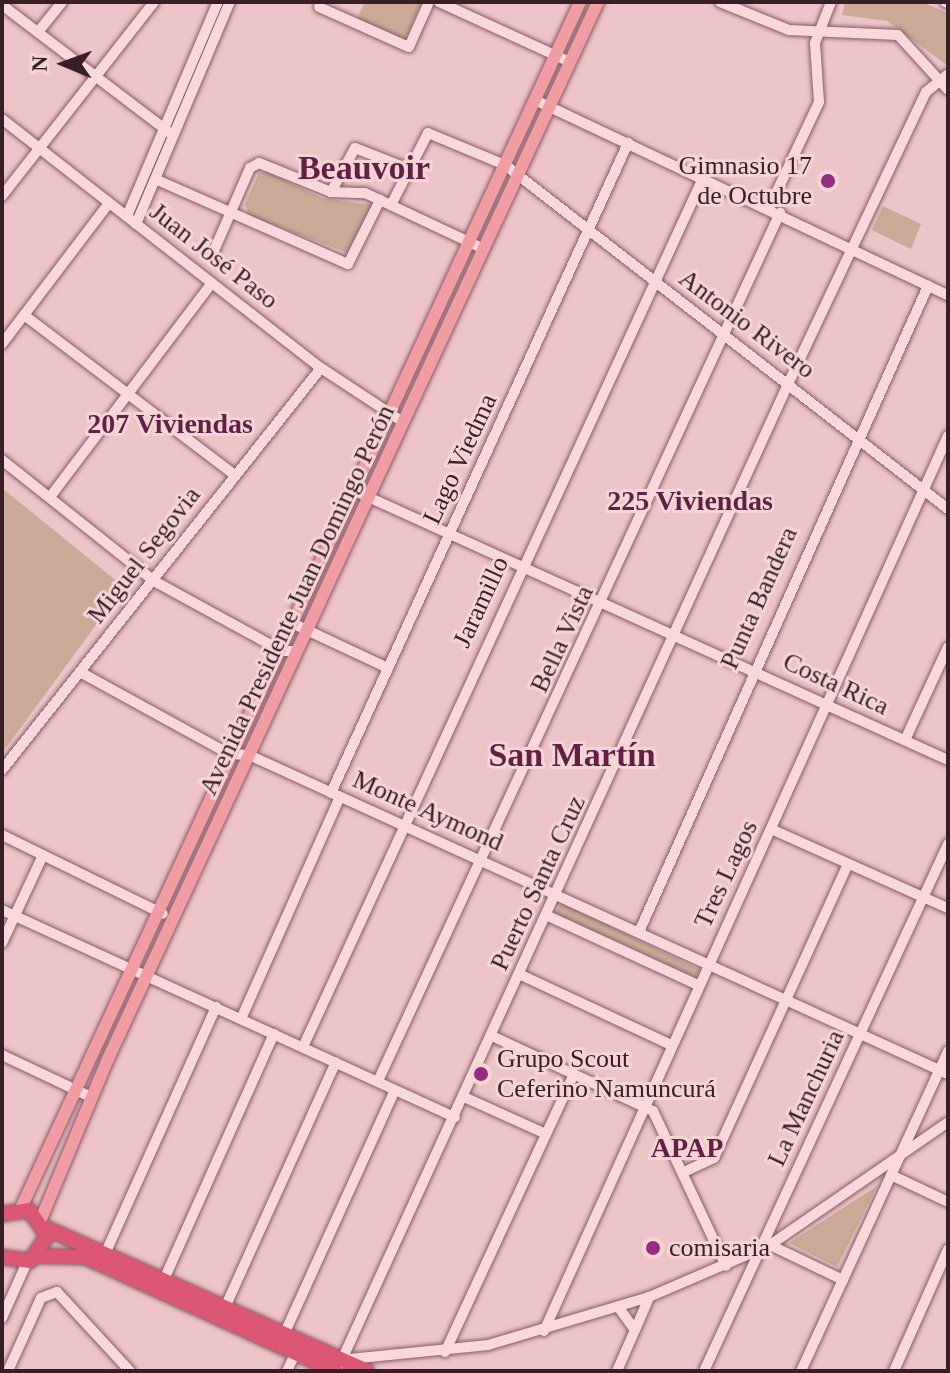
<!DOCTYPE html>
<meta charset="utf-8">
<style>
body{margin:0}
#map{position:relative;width:950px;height:1373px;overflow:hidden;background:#edc4c7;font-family:Georgia,serif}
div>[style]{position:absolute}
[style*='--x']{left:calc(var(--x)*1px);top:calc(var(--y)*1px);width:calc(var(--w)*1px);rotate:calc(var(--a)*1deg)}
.green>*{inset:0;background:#cbaa98}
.roads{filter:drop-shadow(0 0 2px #885b66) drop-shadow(0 0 2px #885b66)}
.minor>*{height:10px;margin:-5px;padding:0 5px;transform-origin:5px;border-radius:5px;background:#f8d8da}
.major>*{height:12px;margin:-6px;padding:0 6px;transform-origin:6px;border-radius:6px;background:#f09da4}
.highway>*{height:14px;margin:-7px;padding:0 7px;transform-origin:7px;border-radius:7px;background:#db5773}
.dots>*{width:22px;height:22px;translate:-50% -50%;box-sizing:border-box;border:4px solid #f5d4d6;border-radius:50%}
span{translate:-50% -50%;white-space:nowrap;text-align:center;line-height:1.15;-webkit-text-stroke:6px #f5d4d6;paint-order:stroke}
.poi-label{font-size:26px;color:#381f26}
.right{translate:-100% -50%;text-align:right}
.left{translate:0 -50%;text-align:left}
.street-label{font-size:26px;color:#381f26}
.neighbourhood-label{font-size:28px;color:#641f46;font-weight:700}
.district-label{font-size:34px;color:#641f46;font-weight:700}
.frame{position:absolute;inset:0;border:4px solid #381f26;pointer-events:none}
.north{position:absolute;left:24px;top:24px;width:80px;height:80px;-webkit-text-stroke:6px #f5d4d6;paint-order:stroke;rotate:271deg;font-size:22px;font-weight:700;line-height:32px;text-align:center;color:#381f26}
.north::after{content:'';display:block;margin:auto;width:28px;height:36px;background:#381f26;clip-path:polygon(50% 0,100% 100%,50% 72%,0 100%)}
</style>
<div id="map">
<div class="green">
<i style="clip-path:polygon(365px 2px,422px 2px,405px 41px,357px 19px)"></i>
<i style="clip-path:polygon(845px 2px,922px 2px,948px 13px,948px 66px,887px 21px,842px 15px)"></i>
<i style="clip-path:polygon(267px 172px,322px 198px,372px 205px,351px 254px,249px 216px,245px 204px,259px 173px)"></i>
<i style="clip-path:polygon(883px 206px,921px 224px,911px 249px,872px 230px)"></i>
<i style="clip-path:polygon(2px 488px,124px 587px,2px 753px)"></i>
<i style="clip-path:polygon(562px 903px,700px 970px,695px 977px,555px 913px)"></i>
<i style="clip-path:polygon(877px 1186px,837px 1267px,789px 1243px)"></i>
</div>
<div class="roads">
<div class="minor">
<i style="--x:439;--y:2;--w:144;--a:24.6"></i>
<i style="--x:720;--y:2;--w:74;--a:22.1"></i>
<i style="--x:789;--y:30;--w:109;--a:2.6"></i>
<i style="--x:898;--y:35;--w:74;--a:47.7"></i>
<i style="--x:945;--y:2;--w:3;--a:18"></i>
<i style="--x:2;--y:5;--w:210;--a:37.3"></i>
<i style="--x:319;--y:7;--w:98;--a:24"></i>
<i style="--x:409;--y:47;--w:49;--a:-66"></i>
<i style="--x:38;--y:32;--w:38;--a:-51"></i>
<i style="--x:535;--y:100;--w:457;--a:25.3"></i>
<i style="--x:2;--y:119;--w:405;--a:38"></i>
<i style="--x:321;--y:368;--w:98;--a:33.4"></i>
<i style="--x:155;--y:179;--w:211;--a:23.8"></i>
<i style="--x:348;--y:264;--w:72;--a:-63.4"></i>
<i style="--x:331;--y:192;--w:50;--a:-61.4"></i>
<i style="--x:355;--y:148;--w:58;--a:21.3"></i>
<i style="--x:2;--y:196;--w:246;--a:-51.9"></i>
<i style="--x:391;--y:205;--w:81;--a:-62.8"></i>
<i style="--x:428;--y:133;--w:83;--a:22.6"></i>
<i style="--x:505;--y:165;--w:561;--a:37.83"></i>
<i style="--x:769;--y:208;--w:117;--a:-64.7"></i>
<i style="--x:819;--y:102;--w:59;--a:-93.9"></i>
<i style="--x:815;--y:43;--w:44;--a:-68.7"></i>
<i style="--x:127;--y:216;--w:233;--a:-67"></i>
<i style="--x:136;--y:224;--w:241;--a:-67.1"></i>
<i style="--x:213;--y:253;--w:93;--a:-66.5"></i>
<i style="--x:250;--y:168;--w:10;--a:-29"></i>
<i style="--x:259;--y:163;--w:78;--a:21.9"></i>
<i style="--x:331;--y:192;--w:34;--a:2"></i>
<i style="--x:365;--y:193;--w:132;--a:25.2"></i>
<i style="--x:24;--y:315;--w:265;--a:37.2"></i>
<i style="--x:2;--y:344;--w:177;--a:-52.8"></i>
<i style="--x:2;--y:460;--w:194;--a:38.5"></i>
<i style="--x:154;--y:581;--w:146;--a:28.7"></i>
<i style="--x:282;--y:651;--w:13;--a:0"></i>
<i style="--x:355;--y:491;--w:651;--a:24.4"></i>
<i style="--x:50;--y:497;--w:268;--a:-52.9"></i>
<i style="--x:294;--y:624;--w:104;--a:25.1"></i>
<i style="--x:80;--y:672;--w:170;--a:28.8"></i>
<i style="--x:229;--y:754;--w:20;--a:3"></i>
<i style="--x:249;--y:755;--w:768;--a:24.53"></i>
<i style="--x:905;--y:740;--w:102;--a:-65.2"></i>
<i style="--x:2;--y:770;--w:513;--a:-51.57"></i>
<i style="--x:331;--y:793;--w:715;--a:-65.44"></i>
<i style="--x:771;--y:829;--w:194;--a:24.1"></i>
<i style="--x:2;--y:835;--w:179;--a:26.1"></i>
<i style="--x:2;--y:910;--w:498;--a:24.6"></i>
<i style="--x:548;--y:916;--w:165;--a:24.7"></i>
<i style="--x:639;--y:932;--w:708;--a:-65.9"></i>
<i style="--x:2;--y:943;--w:97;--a:-65"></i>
<i style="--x:521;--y:975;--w:166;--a:25"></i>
<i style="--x:241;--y:1019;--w:243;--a:-66"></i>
<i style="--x:492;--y:1036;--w:178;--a:25"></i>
<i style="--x:653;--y:1111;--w:171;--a:64.8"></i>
<i style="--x:303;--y:1047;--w:957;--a:-65.28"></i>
<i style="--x:2;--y:1055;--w:98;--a:25.3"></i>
<i style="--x:378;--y:1081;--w:957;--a:-65.15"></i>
<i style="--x:464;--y:1097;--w:90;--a:24.3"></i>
<i style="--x:684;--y:1172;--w:33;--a:-25"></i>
<i style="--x:714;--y:1158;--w:323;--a:-65.5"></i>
<i style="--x:891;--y:1175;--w:63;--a:25.3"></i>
<i style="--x:770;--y:1245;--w:81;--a:25.6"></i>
<i style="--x:105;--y:1254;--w:271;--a:-65.8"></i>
<i style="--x:162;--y:1284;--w:274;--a:-65.9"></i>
<i style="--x:223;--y:1312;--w:274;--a:-65.7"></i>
<i style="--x:2;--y:1318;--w:61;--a:-65.9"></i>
<i style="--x:636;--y:1328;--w:34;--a:-67"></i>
<i style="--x:544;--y:1331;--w:982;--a:-65.71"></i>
<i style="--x:282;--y:1339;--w:273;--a:-65.6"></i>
<i style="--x:445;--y:1352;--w:306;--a:-65.1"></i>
<i style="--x:340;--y:1360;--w:149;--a:-5.8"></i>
<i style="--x:488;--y:1345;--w:168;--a:-16.6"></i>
<i style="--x:649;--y:1297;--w:132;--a:-23.3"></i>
<i style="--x:770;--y:1245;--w:216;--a:-34.6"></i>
<i style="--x:340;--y:1364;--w:1078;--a:-65.43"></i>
<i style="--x:788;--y:384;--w:323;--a:-64.7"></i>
<i style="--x:926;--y:92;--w:28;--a:-39"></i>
<i style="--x:8;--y:1371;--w:80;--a:-65.7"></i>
<i style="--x:41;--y:1298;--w:17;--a:-21"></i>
<i style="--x:57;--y:1292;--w:108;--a:47.3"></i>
<i style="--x:287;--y:1371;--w:19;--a:-65"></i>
<i style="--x:617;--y:1371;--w:45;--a:-66.3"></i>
<i style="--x:635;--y:1330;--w:29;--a:-126"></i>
<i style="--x:704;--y:1371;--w:581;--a:-65.16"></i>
<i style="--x:801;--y:1371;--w:352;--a:-65.3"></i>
<i style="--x:894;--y:1371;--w:133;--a:-66.1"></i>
</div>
<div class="major">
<i style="--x:21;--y:1208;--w:1329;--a:-65.13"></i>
<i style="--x:41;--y:1219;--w:173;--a:-67.3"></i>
<i style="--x:108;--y:1059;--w:1165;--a:-65.13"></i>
</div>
<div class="highway">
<i style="--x:2;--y:1214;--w:27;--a:-8"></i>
<i style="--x:29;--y:1210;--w:32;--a:55"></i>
<i style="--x:47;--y:1236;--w:30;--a:124"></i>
<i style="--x:30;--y:1261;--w:28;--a:-172"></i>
<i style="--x:46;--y:1228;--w:351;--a:24"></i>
<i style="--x:38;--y:1256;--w:47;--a:1.2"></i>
<i style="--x:85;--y:1257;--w:275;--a:24.5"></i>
</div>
</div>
<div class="dots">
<i style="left:828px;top:181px;background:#962c7f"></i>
<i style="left:481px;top:1074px;background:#962c7f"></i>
<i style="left:653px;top:1248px;background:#962c7f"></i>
</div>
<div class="poi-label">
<span class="right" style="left:812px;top:181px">Gimnasio 17<br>de Octubre</span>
<span class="left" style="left:497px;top:1074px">Grupo Scout<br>Ceferino Namuncurá</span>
<span class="left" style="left:669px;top:1248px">comisaria</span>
</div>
<div class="street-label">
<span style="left:214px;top:256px;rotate:38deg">Juan José Paso</span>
<span style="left:747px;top:324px;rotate:37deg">Antonio Rivero</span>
<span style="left:460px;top:459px;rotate:-65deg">Lago Viedma</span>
<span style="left:144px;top:555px;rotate:-52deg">Miguel Segovia</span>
<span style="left:759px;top:598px;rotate:-66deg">Punta Bandera</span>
<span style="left:297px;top:600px;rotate:-65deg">Avenida Presidente Juan Domingo Perón</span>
<span style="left:481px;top:602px;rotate:-65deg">Jaramillo</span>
<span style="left:562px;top:639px;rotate:-65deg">Bella Vista</span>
<span style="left:836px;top:684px;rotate:25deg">Costa Rica</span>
<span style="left:428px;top:811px;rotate:24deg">Monte Aymond</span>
<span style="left:726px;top:874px;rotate:-65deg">Tres Lagos</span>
<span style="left:538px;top:883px;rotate:-65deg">Puerto Santa Cruz</span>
<span style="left:806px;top:1098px;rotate:-65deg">La Manchuria</span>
</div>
<div class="neighbourhood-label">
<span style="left:170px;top:424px">207 Viviendas</span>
<span style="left:690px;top:501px">225 Viviendas</span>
<span style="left:687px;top:1148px">APAP</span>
</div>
<div class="district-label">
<span style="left:364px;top:168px">Beauvoir</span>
<span style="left:572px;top:755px">San Martín</span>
</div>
<div class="frame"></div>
<div class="north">N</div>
</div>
